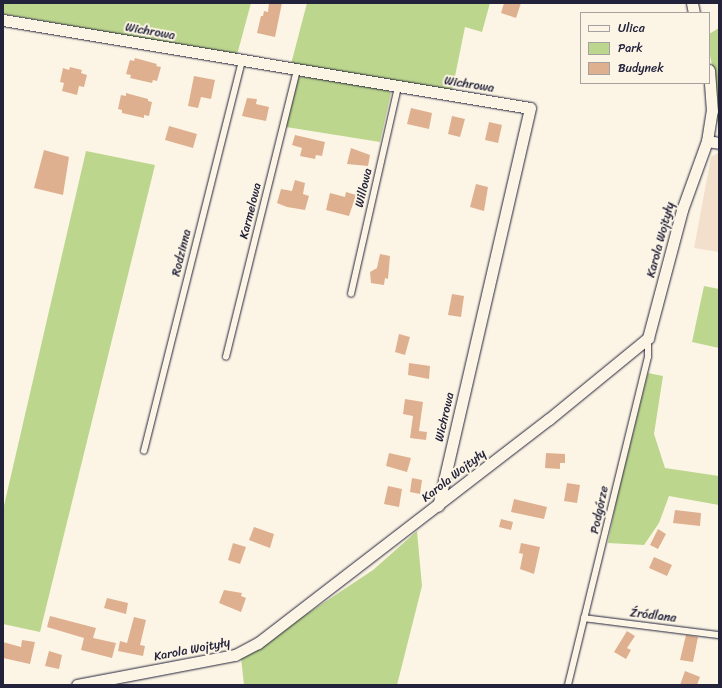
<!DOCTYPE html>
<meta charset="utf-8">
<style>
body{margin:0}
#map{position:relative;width:722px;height:688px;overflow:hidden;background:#fcf5e5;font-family:Sriracha,sans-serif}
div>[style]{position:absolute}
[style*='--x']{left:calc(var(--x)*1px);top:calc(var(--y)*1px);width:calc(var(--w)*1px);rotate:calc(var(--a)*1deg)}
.built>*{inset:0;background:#f3e0cc}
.green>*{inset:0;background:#bdd68d}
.building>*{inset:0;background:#dfb090}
.roads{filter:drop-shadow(0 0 1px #22223b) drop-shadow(0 0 1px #22223b)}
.service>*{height:5.5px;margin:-2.75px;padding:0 2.75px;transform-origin:2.75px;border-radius:2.75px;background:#fcf5e5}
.minor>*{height:11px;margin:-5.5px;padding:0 5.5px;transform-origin:5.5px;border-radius:5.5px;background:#fcf5e5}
span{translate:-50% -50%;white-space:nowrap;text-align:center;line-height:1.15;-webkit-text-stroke:4px #fcf5e5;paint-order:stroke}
.street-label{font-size:12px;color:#22223b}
.frame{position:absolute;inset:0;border:4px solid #22223b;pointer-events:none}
.legend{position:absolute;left:580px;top:12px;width:130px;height:72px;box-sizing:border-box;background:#fcf5e5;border:1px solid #a5a1a1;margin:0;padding:5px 7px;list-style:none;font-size:12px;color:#22223b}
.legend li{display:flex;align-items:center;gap:8px;height:20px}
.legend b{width:20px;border:1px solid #a5a1a1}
</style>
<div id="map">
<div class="built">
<i style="clip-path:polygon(719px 152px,719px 252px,694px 248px,711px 157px)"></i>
</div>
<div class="green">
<i style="clip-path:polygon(3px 3px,251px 3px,237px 55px,3px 14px)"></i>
<i style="clip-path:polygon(307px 3px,490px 3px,482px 32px,465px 27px,452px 91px,291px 64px)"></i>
<i style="clip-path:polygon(719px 28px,719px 125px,716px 119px,716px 84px,709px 51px,709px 34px)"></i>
<i style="clip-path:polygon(299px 76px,385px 88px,391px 93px,380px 142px,286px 127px)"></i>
<i style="clip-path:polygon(86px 151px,155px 165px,40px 632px,3px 624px,3px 510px)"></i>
<i style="clip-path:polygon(704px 286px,719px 289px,719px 348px,692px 342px)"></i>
<i style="clip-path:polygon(648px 373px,663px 376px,654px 434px,665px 468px,719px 476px,719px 505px,669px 496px,659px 523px,644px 545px,608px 543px,617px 497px)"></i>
<i style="clip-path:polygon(417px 531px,422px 586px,397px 685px,244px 685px,241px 658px,373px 570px)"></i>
</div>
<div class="building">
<i style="clip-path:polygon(269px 3px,282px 3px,275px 37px,257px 33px,261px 16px,263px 16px,264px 11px,268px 12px)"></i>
<i style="clip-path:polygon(504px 3px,521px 3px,516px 18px,501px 13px)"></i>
<i style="clip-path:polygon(135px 58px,157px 64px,156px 66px,161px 67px,157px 81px,153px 80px,152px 83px,130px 78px,131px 75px,126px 74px,130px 60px,134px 61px)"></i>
<i style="clip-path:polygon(70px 67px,82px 70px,81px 73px,87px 75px,84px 87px,79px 86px,77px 95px,62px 91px,64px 83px,60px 82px,63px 68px,69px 70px)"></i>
<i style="clip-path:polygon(194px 76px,215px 80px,211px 99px,201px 97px,198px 108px,188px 106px)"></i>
<i style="clip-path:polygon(126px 93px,148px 99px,148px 101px,152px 102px,149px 116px,144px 115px,144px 118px,122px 113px,122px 110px,118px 109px,121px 95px,126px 96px)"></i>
<i style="clip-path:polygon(247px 98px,257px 99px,256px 104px,269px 107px,266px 121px,242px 116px)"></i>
<i style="clip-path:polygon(411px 108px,432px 113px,429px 129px,407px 124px)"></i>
<i style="clip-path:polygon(452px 116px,465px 119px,460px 137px,448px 134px)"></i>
<i style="clip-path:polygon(489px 122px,502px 125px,498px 143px,485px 140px)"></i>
<i style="clip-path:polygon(169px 126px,197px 134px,193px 148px,165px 140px)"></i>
<i style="clip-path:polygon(295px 135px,325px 142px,322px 156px,316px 155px,315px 159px,300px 156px,302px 148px,292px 145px)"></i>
<i style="clip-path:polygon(351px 148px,370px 155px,368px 166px,347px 164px)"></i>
<i style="clip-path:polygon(44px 150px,69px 157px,63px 195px,34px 188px)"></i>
<i style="clip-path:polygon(295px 180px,305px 183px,303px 194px,309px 196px,305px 210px,287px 207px,277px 203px,281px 189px,292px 191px)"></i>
<i style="clip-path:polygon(476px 184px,488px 187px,484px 211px,470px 207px)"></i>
<i style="clip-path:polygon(346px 192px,356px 195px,349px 216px,326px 210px,330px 193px,345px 197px)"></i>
<i style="clip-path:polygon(380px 254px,390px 256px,388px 279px,385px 278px,384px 285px,371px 283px,370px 272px,377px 268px)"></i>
<i style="clip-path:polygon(452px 294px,464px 296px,461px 317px,448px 315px)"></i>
<i style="clip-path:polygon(399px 334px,410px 337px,405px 355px,395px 352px)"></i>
<i style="clip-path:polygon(409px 363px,430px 366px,429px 379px,408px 375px)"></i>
<i style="clip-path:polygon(405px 399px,423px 402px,419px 431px,427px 432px,426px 440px,410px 438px,413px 416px,403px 414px)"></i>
<i style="clip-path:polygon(389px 453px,411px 458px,407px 472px,386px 466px)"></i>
<i style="clip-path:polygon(546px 453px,565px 454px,565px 463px,560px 463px,560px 469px,545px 468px)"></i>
<i style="clip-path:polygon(412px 478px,422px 480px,420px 494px,410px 492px)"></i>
<i style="clip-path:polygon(567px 483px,580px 485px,577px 503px,564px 501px)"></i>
<i style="clip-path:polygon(388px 486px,402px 489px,399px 507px,384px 504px)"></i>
<i style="clip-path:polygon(514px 499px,547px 507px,544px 519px,511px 512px)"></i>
<i style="clip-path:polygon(675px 510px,701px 513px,700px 526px,673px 523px)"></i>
<i style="clip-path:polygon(501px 519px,513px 522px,511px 530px,499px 527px)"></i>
<i style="clip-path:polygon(254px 527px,274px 534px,270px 548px,249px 540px)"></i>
<i style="clip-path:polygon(658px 529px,666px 534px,658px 549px,650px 545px)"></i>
<i style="clip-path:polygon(233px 543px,246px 547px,240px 564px,228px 560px)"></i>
<i style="clip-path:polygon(521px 543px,540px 547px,534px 574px,520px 569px,523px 554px,519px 553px)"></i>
<i style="clip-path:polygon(654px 557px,672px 565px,667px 576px,649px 568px)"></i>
<i style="clip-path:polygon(224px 590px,242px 593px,241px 596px,246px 598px,241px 612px,219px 603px)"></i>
<i style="clip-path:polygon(107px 598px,128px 603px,126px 614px,104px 608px)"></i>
<i style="clip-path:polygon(50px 616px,96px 628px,93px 638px,116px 643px,112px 658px,81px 650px,84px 638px,47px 627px)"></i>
<i style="clip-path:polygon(134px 617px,146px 620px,140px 645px,145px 646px,143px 656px,118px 651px,120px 641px,127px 643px)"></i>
<i style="clip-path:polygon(627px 631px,635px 636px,627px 648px,631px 650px,626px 659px,614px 652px)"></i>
<i style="clip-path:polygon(686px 635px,698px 637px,693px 662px,680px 660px)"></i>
<i style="clip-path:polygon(22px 640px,35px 642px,30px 664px,3px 658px,3px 642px,21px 647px)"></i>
<i style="clip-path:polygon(49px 651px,62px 655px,59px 669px,45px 666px)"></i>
<i style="clip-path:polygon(685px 671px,700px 677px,697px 685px,680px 685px)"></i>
</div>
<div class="roads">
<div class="service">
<i style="--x:351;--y:294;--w:212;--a:-77.2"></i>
<i style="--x:226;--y:357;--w:296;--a:-76.1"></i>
<i style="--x:144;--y:451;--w:403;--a:-75.9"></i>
<i style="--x:584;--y:618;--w:136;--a:7.2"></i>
<i style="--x:568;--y:685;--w:338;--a:-76.3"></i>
<i style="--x:648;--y:357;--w:18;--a:-90"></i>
</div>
<div class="minor">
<i style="--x:692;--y:3;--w:10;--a:79"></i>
<i style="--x:3;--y:20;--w:534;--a:9.48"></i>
<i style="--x:530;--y:108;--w:408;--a:103"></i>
<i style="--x:707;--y:141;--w:12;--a:9"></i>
<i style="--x:77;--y:685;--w:161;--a:-10.8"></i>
<i style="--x:235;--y:655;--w:26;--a:-28"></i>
<i style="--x:258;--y:643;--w:367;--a:-37.6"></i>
<i style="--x:549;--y:419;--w:128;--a:-39.3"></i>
<i style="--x:648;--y:338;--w:132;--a:-75.1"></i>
<i style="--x:682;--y:210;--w:73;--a:-70.1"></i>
<i style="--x:707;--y:141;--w:30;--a:-81"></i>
<i style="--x:712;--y:111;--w:41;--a:-94.2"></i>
</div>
</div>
<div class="street-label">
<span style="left:150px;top:32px;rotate:10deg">Wichrowa</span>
<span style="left:469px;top:85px;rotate:9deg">Wichrowa</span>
<span style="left:364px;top:188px;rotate:-77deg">Willowa</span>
<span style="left:251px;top:211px;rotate:-76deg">Karmelowa</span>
<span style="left:661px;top:240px;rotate:-75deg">Karola Wojtyły</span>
<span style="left:182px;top:253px;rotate:-76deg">Rodzinna</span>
<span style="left:445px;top:417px;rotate:-77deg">Wichrowa</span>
<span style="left:454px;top:476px;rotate:-38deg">Karola Wojtyły</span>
<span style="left:600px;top:510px;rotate:-78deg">Podgórze</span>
<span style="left:653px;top:616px;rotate:7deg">Źródlana</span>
<span style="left:192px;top:650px;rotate:-11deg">Karola Wojtyły</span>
</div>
<div class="frame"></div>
<ul class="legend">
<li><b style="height:5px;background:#fcf5e5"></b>Ulica</li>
<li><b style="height:11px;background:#bdd68d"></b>Park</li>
<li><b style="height:11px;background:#dfb090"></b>Budynek</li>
</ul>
</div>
